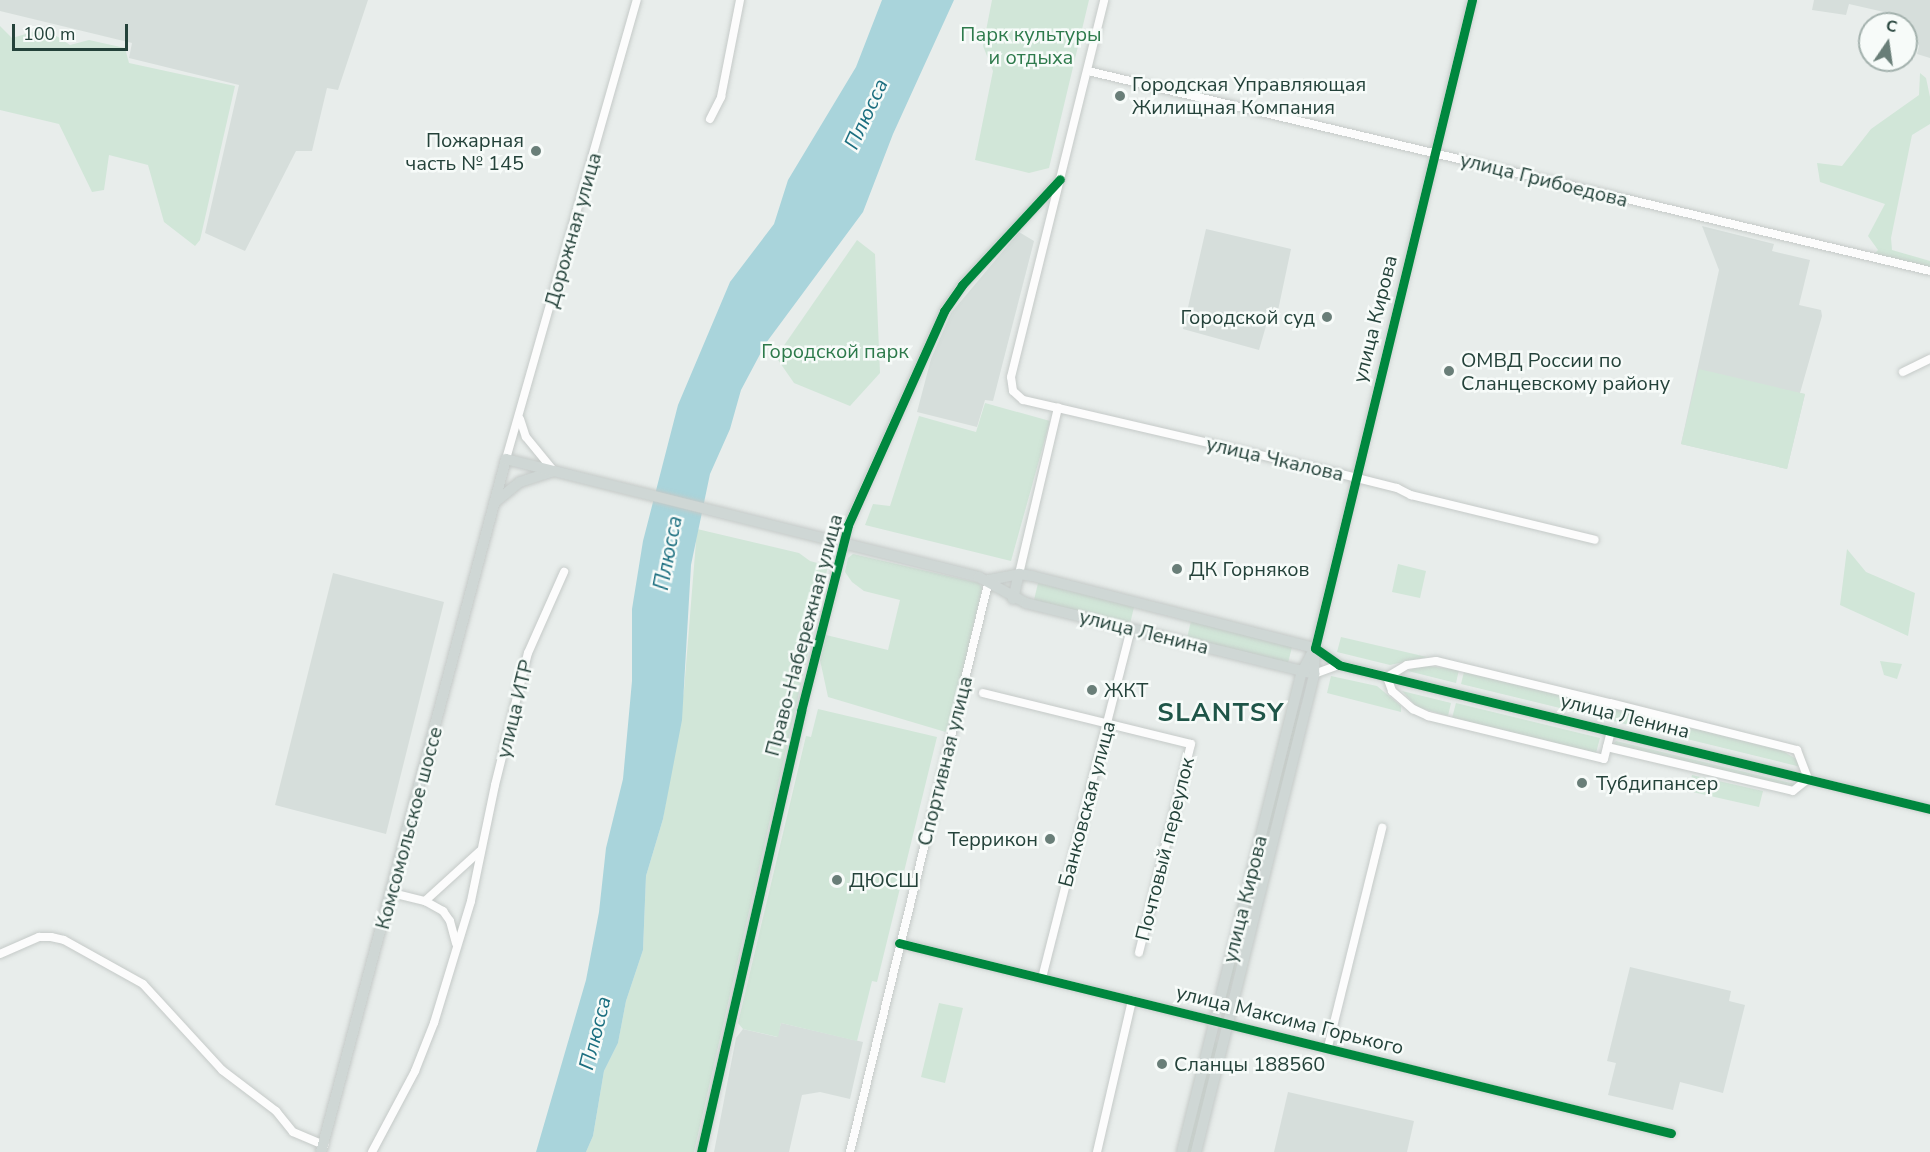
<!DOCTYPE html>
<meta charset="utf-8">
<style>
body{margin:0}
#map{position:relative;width:1930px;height:1152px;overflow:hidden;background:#e8edeb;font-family:"Nunito Sans",sans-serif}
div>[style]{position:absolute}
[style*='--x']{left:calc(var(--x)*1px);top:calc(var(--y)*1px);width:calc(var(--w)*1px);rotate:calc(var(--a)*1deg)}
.built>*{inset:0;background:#d6dedb}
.green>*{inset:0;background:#d1e6d8}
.water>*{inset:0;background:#a9d4db}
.roads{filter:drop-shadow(0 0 2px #c5cac8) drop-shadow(0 0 2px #c5cac8)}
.minor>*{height:8px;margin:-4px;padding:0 4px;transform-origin:4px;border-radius:4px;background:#fcfcfc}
.major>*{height:10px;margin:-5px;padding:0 5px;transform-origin:5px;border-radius:5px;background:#cfd7d5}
.cycleway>*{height:9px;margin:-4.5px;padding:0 4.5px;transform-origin:4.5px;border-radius:4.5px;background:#00873e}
.dots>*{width:16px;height:16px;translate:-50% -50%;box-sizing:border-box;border:3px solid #f7fbf9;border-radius:50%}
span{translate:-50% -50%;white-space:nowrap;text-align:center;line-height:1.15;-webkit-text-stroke:5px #f7fbf9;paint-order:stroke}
.park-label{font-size:20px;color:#2d7a4b}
.poi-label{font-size:20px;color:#24423a}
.left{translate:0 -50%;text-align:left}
.right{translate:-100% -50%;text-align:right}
.street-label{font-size:20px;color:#24423a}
.water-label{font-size:21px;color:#1c6f80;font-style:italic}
.district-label{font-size:26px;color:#1f5548;font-weight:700;letter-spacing:1.5px}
.north{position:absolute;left:1858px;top:12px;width:60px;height:60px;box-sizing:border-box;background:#f7fbf9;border:2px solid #a3b1ad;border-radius:50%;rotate:13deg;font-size:16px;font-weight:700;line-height:24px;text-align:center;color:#24423a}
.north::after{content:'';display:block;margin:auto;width:21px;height:27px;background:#697e78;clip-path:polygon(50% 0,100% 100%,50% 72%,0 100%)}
.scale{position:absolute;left:12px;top:24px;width:116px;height:27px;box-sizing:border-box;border:3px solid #24423a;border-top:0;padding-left:8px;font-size:18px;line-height:21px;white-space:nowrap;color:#24423a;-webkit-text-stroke:4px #f7fbf9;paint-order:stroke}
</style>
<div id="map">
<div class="built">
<i style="clip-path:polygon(0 0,368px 0,338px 90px,327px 88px,312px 151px,296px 151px,245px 251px,205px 233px,239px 85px,129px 58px,132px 43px,0 11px)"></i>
<i style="clip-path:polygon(1814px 0,1930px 0,1930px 58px,1917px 54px,1919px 46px,1906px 24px,1884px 12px,1849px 4px,1846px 15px,1812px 10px)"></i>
<i style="clip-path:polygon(1702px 226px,1774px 244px,1772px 251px,1810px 260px,1799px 305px,1821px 310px,1822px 316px,1800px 393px,1805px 394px,1787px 469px,1681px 444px,1719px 270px)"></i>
<i style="clip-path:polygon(1206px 229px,1291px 249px,1276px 320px,1268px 319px,1259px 350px,1183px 329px)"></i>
<i style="clip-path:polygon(1019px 232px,1034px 241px,993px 401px,985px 400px,977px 427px,917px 412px,931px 359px,951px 313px)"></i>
<i style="clip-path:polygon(333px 573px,444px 602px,386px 834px,275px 805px)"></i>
<i style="clip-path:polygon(1630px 967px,1731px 991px,1729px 1001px,1745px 1005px,1723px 1093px,1680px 1082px,1673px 1110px,1608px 1095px,1616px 1063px,1607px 1061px)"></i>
<i style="clip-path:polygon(781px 1023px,863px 1042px,850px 1099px,820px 1092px,802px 1095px,789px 1152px,714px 1152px,736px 1038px,743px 1029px,777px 1037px)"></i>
<i style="clip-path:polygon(1288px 1092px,1414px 1121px,1407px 1152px,1274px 1152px)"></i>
</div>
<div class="green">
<i style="clip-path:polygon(992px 0,1089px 0,1049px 168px,1029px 173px,975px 160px,993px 71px,983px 46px)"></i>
<i style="clip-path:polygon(0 26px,12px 38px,36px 31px,55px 35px,70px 45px,89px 40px,125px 48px,129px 63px,235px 86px,200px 240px,195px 246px,164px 222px,148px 165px,109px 155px,104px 190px,92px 192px,59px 124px,0 110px)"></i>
<i style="clip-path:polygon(1920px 73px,1926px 78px,1930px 97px,1930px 124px,1912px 135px,1891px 238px,1892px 250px,1930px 261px,1930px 267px,1874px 254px,1878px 250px,1868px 236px,1885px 204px,1820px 182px,1817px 163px,1842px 166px,1871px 129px,1919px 95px)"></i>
<i style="clip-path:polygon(857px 240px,875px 254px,880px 373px,850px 406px,794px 383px,776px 357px)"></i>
<i style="clip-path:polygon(1699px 369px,1805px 394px,1787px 469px,1681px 444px)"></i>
<i style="clip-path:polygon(985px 403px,1050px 421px,1011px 561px,865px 525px,873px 504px,890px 506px,919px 416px,976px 432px)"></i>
<i style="clip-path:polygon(697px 529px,799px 553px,810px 561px,828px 566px,694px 1152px,586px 1152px,593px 1136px,604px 1071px,618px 1043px,626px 1001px,643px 950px,646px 876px,663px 819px,684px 690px)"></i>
<i style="clip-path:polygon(1847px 549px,1866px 572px,1915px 593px,1908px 636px,1840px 605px)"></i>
<i style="clip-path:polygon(853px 554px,979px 583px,982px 588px,949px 733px,828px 697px,820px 660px,826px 635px,888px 650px,900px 600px,864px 591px,852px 582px,845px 572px,848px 558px)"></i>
<i style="clip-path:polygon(1398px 564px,1426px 571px,1420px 598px,1392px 592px)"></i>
<i style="clip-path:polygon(1038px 583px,1134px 607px,1130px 624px,1034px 600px)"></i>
<i style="clip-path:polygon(1191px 621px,1292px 647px,1288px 663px,1187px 638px)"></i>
<i style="clip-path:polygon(1341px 637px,1427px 657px,1390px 665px,1337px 652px)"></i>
<i style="clip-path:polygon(1880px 661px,1902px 664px,1897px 679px,1884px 675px)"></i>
<i style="clip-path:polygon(1420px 665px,1459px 670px,1456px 683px,1408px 671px)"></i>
<i style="clip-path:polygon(1464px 672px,1608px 707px,1605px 719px,1461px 684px)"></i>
<i style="clip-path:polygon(1331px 676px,1377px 686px,1401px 706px,1401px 712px,1327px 693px)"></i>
<i style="clip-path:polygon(1402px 691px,1451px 703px,1448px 716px,1417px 707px)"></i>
<i style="clip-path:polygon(1456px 703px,1600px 738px,1596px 753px,1452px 718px)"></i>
<i style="clip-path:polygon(1611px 708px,1781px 750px,1798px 760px,1801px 767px,1609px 720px)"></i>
<i style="clip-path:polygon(818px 709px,937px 737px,877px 982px,872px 981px,857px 1041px,781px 1023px,778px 1037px,743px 1029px,738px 1023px,806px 736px,811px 737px)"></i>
<i style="clip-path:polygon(1297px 709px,1301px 710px,1224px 1011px,1222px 1009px)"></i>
<i style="clip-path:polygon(1616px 741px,1795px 784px,1795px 788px,1612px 745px)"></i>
<i style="clip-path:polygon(1692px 775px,1763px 791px,1759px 807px,1688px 791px)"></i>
<i style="clip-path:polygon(939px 1003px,963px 1008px,945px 1083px,921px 1077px)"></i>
<i style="clip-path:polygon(1214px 1041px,1218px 1043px,1192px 1152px,1185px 1152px)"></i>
</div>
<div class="water">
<i style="clip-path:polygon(882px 0,954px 0,893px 134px,863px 212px,766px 343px,741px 390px,730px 429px,710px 474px,691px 565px,682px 720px,663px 819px,646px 876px,643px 950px,626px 1001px,618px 1043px,604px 1071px,593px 1136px,586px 1152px,536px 1152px,586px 980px,599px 912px,606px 848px,623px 779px,632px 681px,632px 609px,643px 541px,678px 405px,730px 282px,774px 224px,788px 180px,856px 67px)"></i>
</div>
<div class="roads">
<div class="minor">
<i style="--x:1472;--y:0;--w:667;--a:103.62"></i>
<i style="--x:1315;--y:648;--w:29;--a:35"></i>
<i style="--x:1339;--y:665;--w:608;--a:13.69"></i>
<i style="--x:1088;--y:71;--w:865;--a:13.36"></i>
<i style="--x:710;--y:119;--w:25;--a:-63"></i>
<i style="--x:721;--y:97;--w:99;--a:-78.9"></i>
<i style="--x:1903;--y:372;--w:30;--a:-26"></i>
<i style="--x:1058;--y:408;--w:291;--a:13.1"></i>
<i style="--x:1341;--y:474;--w:58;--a:14"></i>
<i style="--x:1397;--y:488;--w:16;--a:27"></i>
<i style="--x:1411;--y:495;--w:189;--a:13.7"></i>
<i style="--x:520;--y:419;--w:19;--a:72"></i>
<i style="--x:526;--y:437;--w:43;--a:50.7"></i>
<i style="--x:506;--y:459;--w:477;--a:-74.1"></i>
<i style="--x:1019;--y:574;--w:171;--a:-76.8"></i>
<i style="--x:1058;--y:408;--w:36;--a:-167"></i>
<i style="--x:1023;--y:400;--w:13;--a:-138"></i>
<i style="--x:1013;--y:391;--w:14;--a:-98"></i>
<i style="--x:1011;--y:377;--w:388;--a:-76.1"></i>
<i style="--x:1314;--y:674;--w:27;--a:-20"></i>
<i style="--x:1387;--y:677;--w:23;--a:-31"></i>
<i style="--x:1407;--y:665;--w:29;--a:-8"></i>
<i style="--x:1436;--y:661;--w:179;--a:13.6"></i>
<i style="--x:1610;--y:703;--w:193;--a:14.1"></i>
<i style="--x:1797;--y:750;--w:31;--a:69"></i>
<i style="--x:1387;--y:677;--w:15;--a:70"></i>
<i style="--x:1392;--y:691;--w:28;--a:41"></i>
<i style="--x:1413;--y:709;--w:17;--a:25"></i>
<i style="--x:1428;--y:716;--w:181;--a:13.7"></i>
<i style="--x:1604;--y:759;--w:29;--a:-76"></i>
<i style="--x:983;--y:693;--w:214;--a:13.8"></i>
<i style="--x:1191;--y:744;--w:215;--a:104"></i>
<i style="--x:1607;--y:747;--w:191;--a:13.3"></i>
<i style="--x:1793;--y:791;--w:19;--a:-39"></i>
<i style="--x:392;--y:893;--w:34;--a:14"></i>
<i style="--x:425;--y:901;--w:21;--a:29"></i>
<i style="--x:443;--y:911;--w:12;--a:55"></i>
<i style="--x:450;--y:921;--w:23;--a:75"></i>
<i style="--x:425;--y:901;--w:74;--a:-42.3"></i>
<i style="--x:899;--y:943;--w:795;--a:13.83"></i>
<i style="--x:0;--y:954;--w:43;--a:-23.6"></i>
<i style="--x:39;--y:937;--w:12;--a:0"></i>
<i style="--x:51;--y:937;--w:13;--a:13"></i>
<i style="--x:64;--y:940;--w:90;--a:29.1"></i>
<i style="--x:143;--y:984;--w:117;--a:47.4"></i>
<i style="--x:222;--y:1070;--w:68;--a:37.2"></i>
<i style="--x:276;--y:1111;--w:27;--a:51"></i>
<i style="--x:293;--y:1132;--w:34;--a:23"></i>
<i style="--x:1042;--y:978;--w:360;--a:-75.7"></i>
<i style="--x:1328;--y:1047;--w:226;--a:-76.1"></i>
<i style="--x:372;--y:1152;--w:92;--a:-62"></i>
<i style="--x:415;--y:1071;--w:52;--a:-68.4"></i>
<i style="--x:434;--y:1023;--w:127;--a:-73.1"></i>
<i style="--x:471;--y:901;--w:118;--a:-78.3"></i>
<i style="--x:495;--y:785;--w:136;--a:-76"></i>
<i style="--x:528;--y:653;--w:89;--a:-66"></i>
<i style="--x:701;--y:1152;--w:452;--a:-77.2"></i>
<i style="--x:801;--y:711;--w:192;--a:-75.8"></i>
<i style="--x:848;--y:525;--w:235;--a:-65.8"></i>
<i style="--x:944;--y:311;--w:32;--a:-55"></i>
<i style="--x:962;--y:285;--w:144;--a:-47.2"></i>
<i style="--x:850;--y:1152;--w:589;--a:-76.34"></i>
<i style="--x:1097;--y:1152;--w:156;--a:-77"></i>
</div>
<div class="major">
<i style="--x:494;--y:503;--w:33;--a:-39"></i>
<i style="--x:520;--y:482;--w:35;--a:-18"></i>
<i style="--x:989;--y:580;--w:31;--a:-11"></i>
<i style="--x:1019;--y:574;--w:13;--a:9"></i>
<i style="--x:1032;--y:576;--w:292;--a:14.3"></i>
<i style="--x:1013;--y:599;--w:26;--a:-77"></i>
<i style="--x:321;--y:1152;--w:717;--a:-75.05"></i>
<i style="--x:506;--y:459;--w:487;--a:14"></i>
<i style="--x:979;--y:577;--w:54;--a:29"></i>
<i style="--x:1026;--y:603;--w:297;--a:13.8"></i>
<i style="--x:1182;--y:1152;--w:495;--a:-76"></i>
<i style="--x:1302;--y:672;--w:27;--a:-62"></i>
<i style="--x:1196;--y:1152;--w:492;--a:-76.1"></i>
<i style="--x:1314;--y:674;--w:23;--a:-88"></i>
</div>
</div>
<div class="cycleway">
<i style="--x:1472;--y:0;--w:667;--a:103.62"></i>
<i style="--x:1315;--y:648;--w:29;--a:35"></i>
<i style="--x:1339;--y:665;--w:608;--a:13.69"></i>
<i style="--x:899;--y:943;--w:795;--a:13.83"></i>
<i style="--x:701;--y:1152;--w:452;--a:-77.2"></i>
<i style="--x:801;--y:711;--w:192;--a:-75.8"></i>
<i style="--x:848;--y:525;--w:235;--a:-65.8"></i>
<i style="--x:944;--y:311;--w:32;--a:-55"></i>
<i style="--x:962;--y:285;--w:144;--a:-47.2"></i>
</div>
<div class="dots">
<i style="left:1120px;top:96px;background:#697e78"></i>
<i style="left:536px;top:151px;background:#697e78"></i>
<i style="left:1327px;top:317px;background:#697e78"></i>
<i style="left:1449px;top:371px;background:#697e78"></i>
<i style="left:1177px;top:569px;background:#697e78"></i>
<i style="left:1092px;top:690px;background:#697e78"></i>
<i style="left:1582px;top:783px;background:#697e78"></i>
<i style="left:1050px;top:839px;background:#697e78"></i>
<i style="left:837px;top:880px;background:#697e78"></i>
<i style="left:1162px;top:1064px;background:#697e78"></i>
</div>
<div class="park-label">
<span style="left:1031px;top:46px">Парк культуры<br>и отдыха</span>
<span style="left:835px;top:351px">Городской парк</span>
</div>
<div class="poi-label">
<span class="left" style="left:1132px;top:96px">Городская Управляющая<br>Жилищная Компания</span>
<span class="right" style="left:524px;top:152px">Пожарная<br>часть № 145</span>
<span class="right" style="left:1315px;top:317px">Городской суд</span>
<span class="left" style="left:1461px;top:372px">ОМВД России по<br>Сланцевскому району</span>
<span class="left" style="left:1189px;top:569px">ДК Горняков</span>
<span class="left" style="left:1104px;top:690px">ЖКТ</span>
<span class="left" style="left:1596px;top:783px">Тубдипансер</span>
<span class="right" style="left:1038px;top:839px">Террикон</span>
<span class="left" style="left:849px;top:880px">ДЮСШ</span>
<span class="left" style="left:1174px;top:1064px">Сланцы 188560</span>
</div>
<div class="street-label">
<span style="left:1544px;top:180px;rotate:14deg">улица Грибоедова</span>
<span style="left:573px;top:230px;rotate:-74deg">Дорожная улица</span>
<span style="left:1375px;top:319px;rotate:-76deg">улица Кирова</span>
<span style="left:1275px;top:459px;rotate:13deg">улица Чкалова</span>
<span style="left:1144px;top:632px;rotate:14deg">улица Ленина</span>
<span style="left:804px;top:635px;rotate:-75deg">Право-Набережная улица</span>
<span style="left:515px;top:709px;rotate:-76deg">улица ИТР</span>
<span style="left:1625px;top:716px;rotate:14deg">улица Ленина</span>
<span style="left:945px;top:761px;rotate:-76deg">Спортивная улица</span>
<span style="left:1087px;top:804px;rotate:-75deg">Банковская улица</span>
<span style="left:409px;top:828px;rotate:-75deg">Комсомольское шоссе</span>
<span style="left:1165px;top:849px;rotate:-76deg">Почтовый переулок</span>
<span style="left:1245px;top:899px;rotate:-76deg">улица Кирова</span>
<span style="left:1290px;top:1020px;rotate:14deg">улица Максима Горького</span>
</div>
<div class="water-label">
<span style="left:866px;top:114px;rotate:-65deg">Плюсса</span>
<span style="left:668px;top:553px;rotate:-79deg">Плюсса</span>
<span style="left:595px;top:1033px;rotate:-76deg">Плюсса</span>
</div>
<div class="district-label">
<span style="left:1221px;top:713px">SLANTSY</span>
</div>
<div class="north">С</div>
<div class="scale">100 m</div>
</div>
